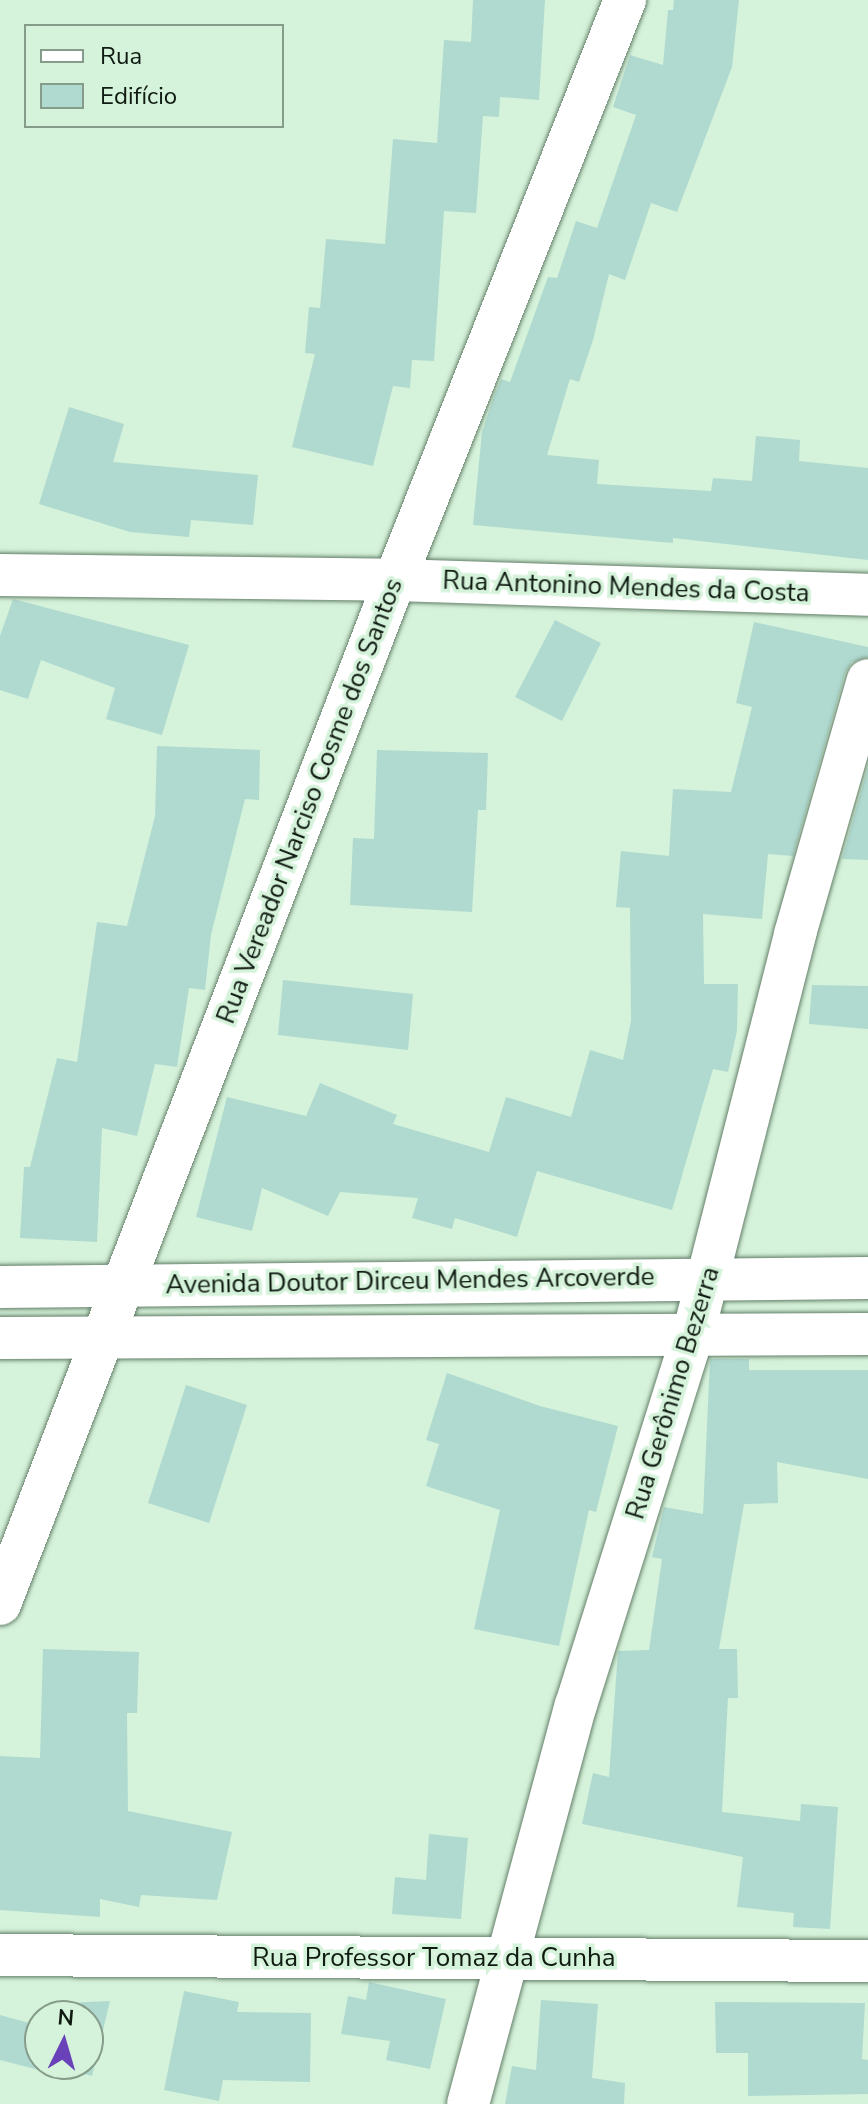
<!DOCTYPE html>
<meta charset="utf-8">
<style>
body{margin:0}
#map{position:relative;width:868px;height:2104px;overflow:hidden;background:#d5f2da;font-family:"Nunito Sans",sans-serif}
div>[style]{position:absolute}
[style*='--x']{left:calc(var(--x)*1px);top:calc(var(--y)*1px);width:calc(var(--w)*1px);rotate:calc(var(--a)*1deg)}
.building>*{inset:0;background:#b0dad0}
.roads{filter:drop-shadow(0 0 2px #647f69) drop-shadow(0 0 2px #647f69)}
.street>*{height:42px;margin:-21px;padding:0 21px;transform-origin:21px;border-radius:21px;background:#fff}
span{translate:-50% -50%;white-space:nowrap;text-align:center;line-height:1.15;-webkit-text-stroke:7px #d5f2da;paint-order:stroke}
.street-label{font-size:26px;color:#0f1a11}
.legend{position:absolute;left:24px;top:24px;width:260px;height:104px;box-sizing:border-box;background:#d5f2da;border:2px solid #869c8a;margin:0;padding:10px 14px;list-style:none;font-size:24px;color:#0f1a11}
.legend li{display:flex;align-items:center;gap:16px;height:40px}
.legend b{width:40px;border:2px solid #869c8a}
.north{position:absolute;left:24px;top:2000px;width:80px;height:80px;box-sizing:border-box;background:#d5f2da;border:2px solid #869c8a;border-radius:50%;rotate:5deg;font-size:22px;font-weight:700;line-height:32px;text-align:center;color:#0f1a11}
.north::after{content:'';display:block;margin:auto;width:28px;height:36px;background:#6941b9;clip-path:polygon(50% 0,100% 100%,50% 72%,0 100%)}
</style>
<div id="map">
<div class="building">
<i style="clip-path:polygon(473px 0,545px 0,539px 100px,500px 97px,499px 117px,483px 116px,476px 213px,444px 211px,434px 361px,412px 360px,410px 388px,393px 386px,373px 466px,292px 447px,315px 354px,305px 353px,309px 307px,320px 308px,326px 239px,385px 244px,393px 139px,437px 143px,444px 40px,471px 42px)"></i>
<i style="clip-path:polygon(674px 0,739px 0,732px 67px,677px 212px,651px 203px,625px 280px,609px 274px,593px 340px,579px 382px,570px 379px,547px 455px,599px 460px,597px 484px,711px 491px,713px 478px,752px 481px,756px 436px,800px 440px,799px 461px,868px 468px,868px 560px,673px 538px,673px 543px,473px 525px,482px 432px,493px 399px,501px 379px,510px 382px,548px 277px,557px 278px,576px 221px,597px 228px,636px 115px,613px 107px,630px 55px,663px 65px,668px 10px,673px 10px)"></i>
<i style="clip-path:polygon(69px 407px,124px 424px,113px 462px,258px 475px,253px 525px,191px 520px,189px 537px,130px 532px,39px 504px)"></i>
<i style="clip-path:polygon(13px 599px,189px 645px,162px 735px,106px 719px,115px 688px,41px 660px,28px 699px,0 690px,0 636px)"></i>
<i style="clip-path:polygon(555px 620px,601px 643px,562px 721px,515px 697px)"></i>
<i style="clip-path:polygon(754px 622px,868px 647px,868px 657px,852px 662px,845px 673px,793px 856px,768px 854px,762px 919px,703px 914px,704px 984px,738px 984px,737px 1031px,728px 1072px,713px 1069px,672px 1210px,537px 1171px,517px 1237px,455px 1218px,452px 1229px,412px 1218px,418px 1198px,340px 1192px,328px 1216px,262px 1188px,252px 1231px,196px 1217px,227px 1097px,306px 1116px,320px 1083px,397px 1115px,393px 1124px,489px 1152px,506px 1097px,571px 1117px,590px 1050px,623px 1060px,631px 1021px,630px 908px,616px 907px,621px 851px,669px 856px,673px 789px,731px 792px,752px 707px,736px 703px)"></i>
<i style="clip-path:polygon(157px 746px,260px 750px,259px 800px,245px 799px,211px 935px,205px 990px,189px 988px,177px 1067px,155px 1064px,137px 1136px,102px 1128px,97px 1242px,20px 1238px,24px 1167px,30px 1167px,57px 1058px,77px 1062px,97px 922px,127px 926px,155px 816px)"></i>
<i style="clip-path:polygon(377px 750px,488px 753px,486px 810px,478px 810px,472px 912px,350px 905px,353px 838px,374px 839px)"></i>
<i style="clip-path:polygon(868px 767px,868px 860px,842px 859px)"></i>
<i style="clip-path:polygon(283px 980px,413px 994px,408px 1050px,278px 1035px)"></i>
<i style="clip-path:polygon(812px 985px,868px 986px,868px 1029px,809px 1024px)"></i>
<i style="clip-path:polygon(710px 1359px,749px 1359px,749px 1370px,868px 1370px,868px 1479px,777px 1462px,778px 1503px,744px 1504px,719px 1649px,737px 1649px,738px 1698px,728px 1698px,722px 1812px,800px 1821px,801px 1804px,838px 1807px,830px 1929px,793px 1927px,794px 1913px,737px 1907px,743px 1857px,582px 1824px,593px 1773px,609px 1777px,618px 1651px,649px 1650px,662px 1559px,652px 1557px,664px 1507px,703px 1514px)"></i>
<i style="clip-path:polygon(447px 1373px,540px 1406px,618px 1426px,596px 1512px,589px 1510px,559px 1646px,474px 1629px,500px 1510px,426px 1486px,439px 1444px,426px 1440px)"></i>
<i style="clip-path:polygon(186px 1385px,247px 1405px,209px 1523px,148px 1503px)"></i>
<i style="clip-path:polygon(43px 1649px,139px 1652px,137px 1713px,127px 1713px,128px 1811px,232px 1832px,217px 1900px,141px 1895px,139px 1907px,100px 1899px,100px 1917px,0 1910px,0 1756px,40px 1758px)"></i>
<i style="clip-path:polygon(429px 1834px,468px 1838px,461px 1919px,392px 1914px,395px 1877px,426px 1880px)"></i>
<i style="clip-path:polygon(369px 1982px,446px 1999px,430px 2069px,386px 2060px,390px 2041px,341px 2034px,348px 1996px,366px 2000px)"></i>
<i style="clip-path:polygon(184px 1991px,239px 2002px,237px 2012px,311px 2013px,310px 2082px,223px 2080px,219px 2101px,164px 2090px)"></i>
<i style="clip-path:polygon(541px 2000px,598px 2004px,592px 2078px,625px 2083px,624px 2104px,505px 2104px,512px 2066px,536px 2070px)"></i>
<i style="clip-path:polygon(110px 2001px,92px 2076px,74px 2071px,70px 2078px,0 2060px,0 2015px,40px 2026px,40px 2064px,88px 2064px,88px 2016px,63px 2016px,66px 2003px)"></i>
<i style="clip-path:polygon(715px 2002px,865px 2003px,862px 2059px,868px 2060px,868px 2094px,748px 2096px,748px 2053px,716px 2053px)"></i>
</div>
<div class="roads">
<div class="street">
<i style="--x:0;--y:575;--w:395;--a:0.7"></i>
<i style="--x:395;--y:580;--w:473;--a:1.8"></i>
<i style="--x:0;--y:1287;--w:868;--a:-0.59"></i>
<i style="--x:0;--y:1338;--w:868;--a:-0.26"></i>
<i style="--x:0;--y:1604;--w:1098;--a:-68.91"></i>
<i style="--x:395;--y:580;--w:624;--a:-68.37"></i>
<i style="--x:0;--y:1955;--w:868;--a:0.4"></i>
<i style="--x:468;--y:2104;--w:413;--a:-74.9"></i>
<i style="--x:576;--y:1705;--w:392;--a:-72.5"></i>
<i style="--x:694;--y:1331;--w:410;--a:-75.7"></i>
<i style="--x:795;--y:934;--w:264;--a:-74"></i>
</div>
</div>
<div class="street-label">
<span style="left:626px;top:587px;rotate:2deg">Rua Antonino Mendes da Costa</span>
<span style="left:310px;top:801px;rotate:-69deg">Rua Vereador Narciso Cosme dos Santos</span>
<span style="left:410px;top:1281px;rotate:-1deg">Avenida Doutor Dirceu Mendes Arcoverde</span>
<span style="left:673px;top:1393px;rotate:-73deg">Rua Gerônimo Bezerra</span>
<span style="left:434px;top:1958px">Rua Professor Tomaz da Cunha</span>
</div>
<ul class="legend">
<li><b style="height:10px;background:#fff"></b>Rua</li>
<li><b style="height:22px;background:#b0dad0"></b>Edifício</li>
</ul>
<div class="north">N</div>
</div>
